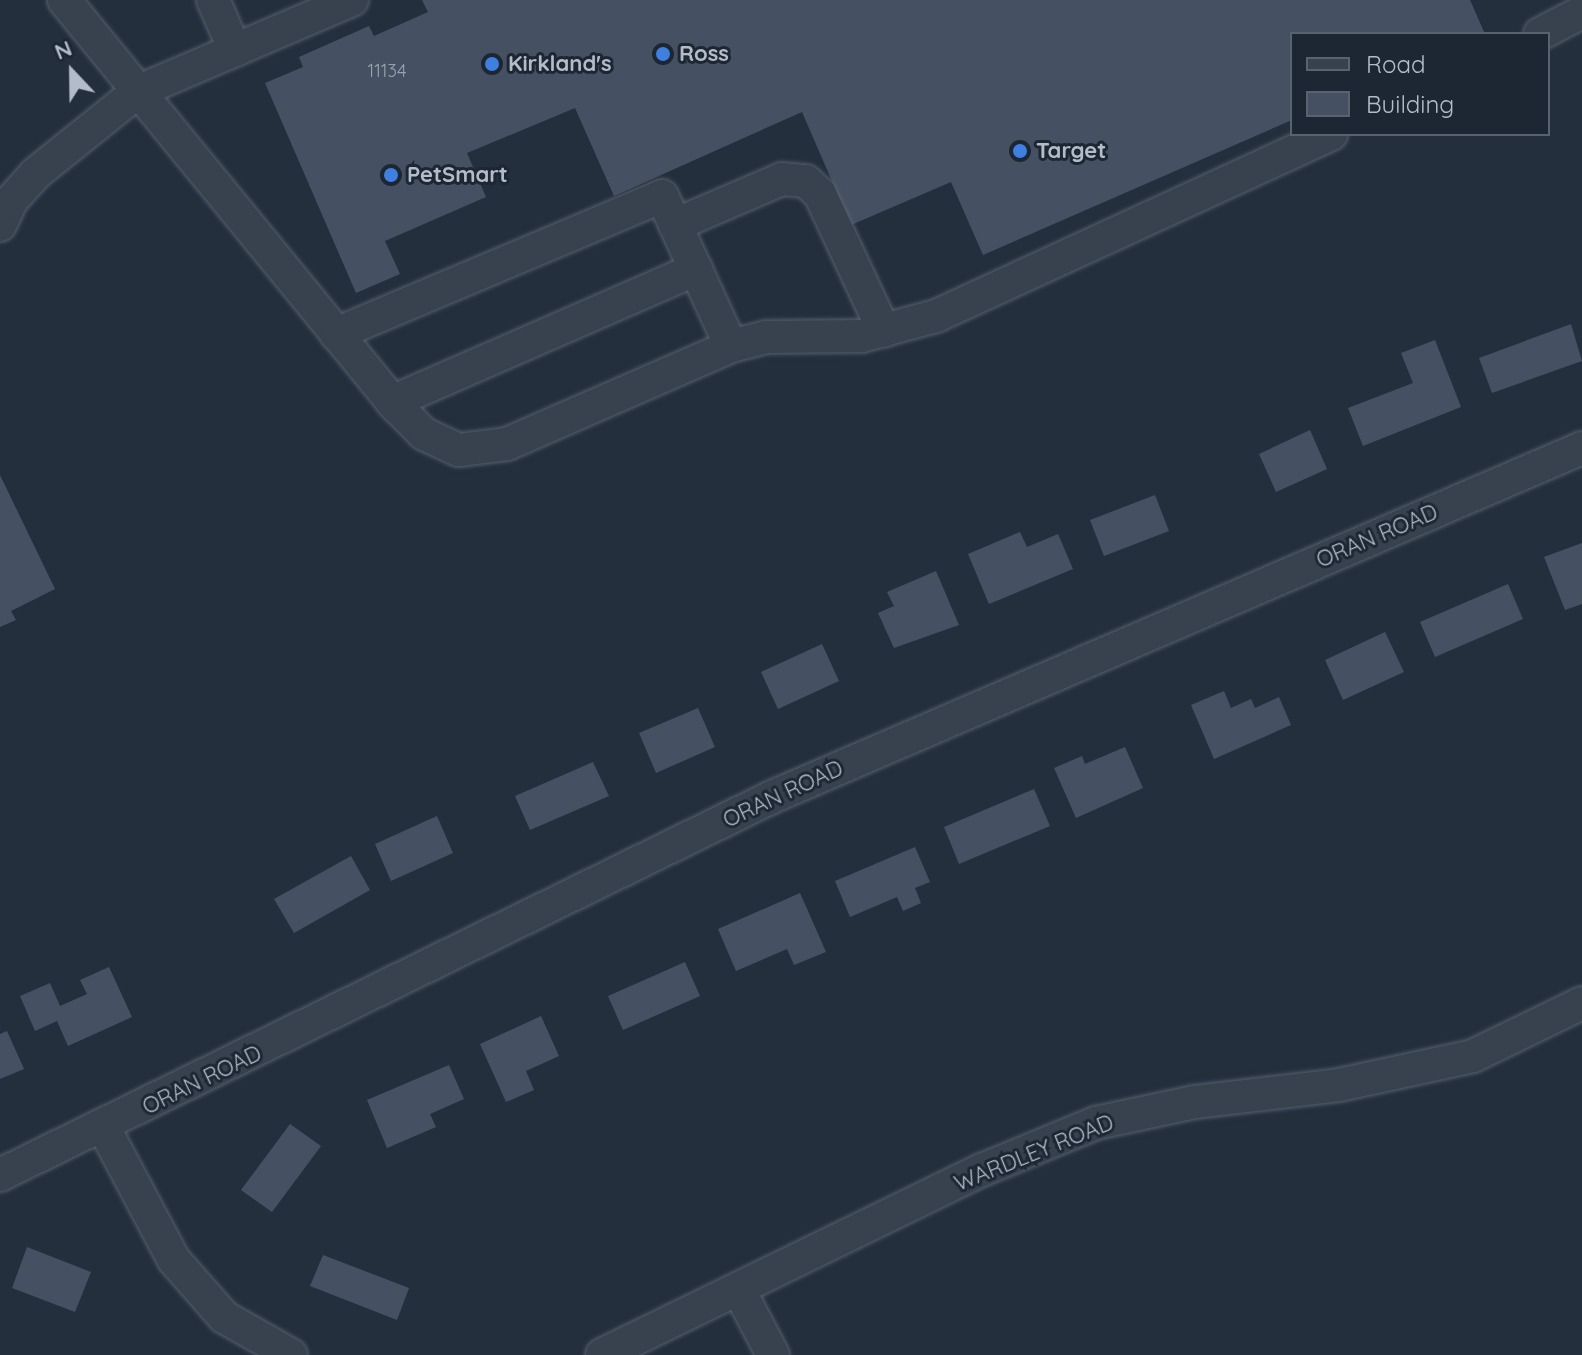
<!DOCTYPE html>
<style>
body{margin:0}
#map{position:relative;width:1582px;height:1355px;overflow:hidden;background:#242f3e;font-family:Quicksand,sans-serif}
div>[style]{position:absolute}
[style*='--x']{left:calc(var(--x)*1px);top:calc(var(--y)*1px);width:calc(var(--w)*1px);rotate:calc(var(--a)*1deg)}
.building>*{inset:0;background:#455162}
.roads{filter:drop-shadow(0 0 2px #565f6c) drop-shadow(0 0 2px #565f6c)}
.minor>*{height:32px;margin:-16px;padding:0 16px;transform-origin:16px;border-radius:16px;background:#38414e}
.dots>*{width:22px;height:22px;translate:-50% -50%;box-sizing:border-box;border:4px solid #1d2633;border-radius:50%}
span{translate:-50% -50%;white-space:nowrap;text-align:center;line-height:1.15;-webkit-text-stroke:6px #1d2633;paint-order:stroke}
.number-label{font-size:18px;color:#98a1af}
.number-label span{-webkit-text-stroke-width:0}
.poi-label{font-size:22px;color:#b4bcc9;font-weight:700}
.left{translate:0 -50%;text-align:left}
.street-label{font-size:22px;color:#b4bcc9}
.legend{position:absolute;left:1290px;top:32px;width:260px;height:104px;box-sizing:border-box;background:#1d2633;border:2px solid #59626f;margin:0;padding:10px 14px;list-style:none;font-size:24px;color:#b4bcc9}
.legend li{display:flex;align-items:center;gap:16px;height:40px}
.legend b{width:40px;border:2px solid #59626f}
.north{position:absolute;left:32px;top:32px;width:80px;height:80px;-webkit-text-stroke:6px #1d2633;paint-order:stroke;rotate:338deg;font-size:22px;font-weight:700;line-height:32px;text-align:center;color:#b4bcc9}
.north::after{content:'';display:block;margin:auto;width:28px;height:36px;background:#b4bcc9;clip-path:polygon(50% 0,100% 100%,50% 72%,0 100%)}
</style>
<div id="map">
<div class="building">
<i style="clip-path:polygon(422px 0,1470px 0,1485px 34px,1292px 34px,1292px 120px,983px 255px,951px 182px,851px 225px,802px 112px,614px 196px,575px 108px,467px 153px,486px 197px,385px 241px,400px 274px,356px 293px,265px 83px,303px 67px,299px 57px,369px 26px,374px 36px,428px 12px)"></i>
<i style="clip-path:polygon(1571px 324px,1582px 361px,1492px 393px,1479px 358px)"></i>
<i style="clip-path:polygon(1435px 340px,1461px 407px,1363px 446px,1348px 408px,1413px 383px,1401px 353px)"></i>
<i style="clip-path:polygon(1310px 430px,1327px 469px,1276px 492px,1259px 454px)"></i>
<i style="clip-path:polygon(0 475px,55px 589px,11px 611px,16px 620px,0 627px)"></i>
<i style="clip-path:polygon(1155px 495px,1169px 531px,1104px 556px,1090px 520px)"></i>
<i style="clip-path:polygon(1020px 532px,1027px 547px,1058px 534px,1073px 569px,989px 604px,968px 554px)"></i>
<i style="clip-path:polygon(1582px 543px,1582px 604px,1565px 610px,1544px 557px)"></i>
<i style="clip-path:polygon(936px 571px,959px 625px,894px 648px,878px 613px,894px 606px,887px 592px)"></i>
<i style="clip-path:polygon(1508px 584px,1523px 619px,1435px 657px,1420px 622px)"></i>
<i style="clip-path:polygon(1385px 632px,1404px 672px,1343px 700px,1325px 660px)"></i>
<i style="clip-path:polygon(822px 644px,839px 681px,778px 709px,761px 672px)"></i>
<i style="clip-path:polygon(1224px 691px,1231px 708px,1251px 699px,1255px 708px,1279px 697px,1291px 725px,1214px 759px,1191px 705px)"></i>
<i style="clip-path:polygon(698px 708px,715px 747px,656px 773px,639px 733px)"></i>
<i style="clip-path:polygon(1125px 747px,1143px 788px,1076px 818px,1054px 768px,1082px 756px,1085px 764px)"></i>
<i style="clip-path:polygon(593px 762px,609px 796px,530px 830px,515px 796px)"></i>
<i style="clip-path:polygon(1034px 789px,1050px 826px,959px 864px,944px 827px)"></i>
<i style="clip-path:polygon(437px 816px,453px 853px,391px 881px,375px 844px)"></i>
<i style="clip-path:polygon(915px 847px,930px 882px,915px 888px,921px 903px,903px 911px,897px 897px,850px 917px,835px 881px)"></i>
<i style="clip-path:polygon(351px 856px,370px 890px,294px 933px,274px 899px)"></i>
<i style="clip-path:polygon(800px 893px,826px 952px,794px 965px,787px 949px,736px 971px,718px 929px)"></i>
<i style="clip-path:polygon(685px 962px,700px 996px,623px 1030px,608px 996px)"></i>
<i style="clip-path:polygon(109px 967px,132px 1017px,68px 1046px,57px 1021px,35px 1031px,20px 996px,50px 983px,60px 1006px,87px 994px,80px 980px)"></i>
<i style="clip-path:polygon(541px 1016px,559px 1056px,526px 1071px,534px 1090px,506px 1102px,480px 1044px)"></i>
<i style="clip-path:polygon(7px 1031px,24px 1069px,0 1079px,0 1034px)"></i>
<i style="clip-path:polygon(449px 1065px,464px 1099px,430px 1114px,436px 1127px,387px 1148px,367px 1100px)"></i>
<i style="clip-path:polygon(290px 1124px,321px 1146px,272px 1212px,241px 1190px)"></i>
<i style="clip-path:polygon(27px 1247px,91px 1272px,75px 1312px,12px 1288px)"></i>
<i style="clip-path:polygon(323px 1255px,409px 1288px,397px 1320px,310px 1286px)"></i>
</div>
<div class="roads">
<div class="minor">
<i style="--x:64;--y:0;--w:523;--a:50.74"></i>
<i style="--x:395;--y:405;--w:41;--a:45"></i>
<i style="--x:424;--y:434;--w:38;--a:25"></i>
<i style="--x:459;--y:450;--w:48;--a:-7.1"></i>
<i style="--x:507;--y:444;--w:244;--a:-23.6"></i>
<i style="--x:731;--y:346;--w:36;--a:-14"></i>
<i style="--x:766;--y:337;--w:96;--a:-0.6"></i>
<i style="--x:862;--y:336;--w:77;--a:-15.1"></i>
<i style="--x:936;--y:316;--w:435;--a:-24.7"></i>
<i style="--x:213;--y:0;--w:55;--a:66.3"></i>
<i style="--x:1540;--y:34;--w:47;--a:-27.6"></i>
<i style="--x:0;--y:225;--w:26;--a:-65"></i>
<i style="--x:11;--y:201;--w:36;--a:-48"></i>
<i style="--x:35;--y:174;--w:131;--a:-38.8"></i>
<i style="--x:137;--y:92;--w:234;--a:-23.2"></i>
<i style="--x:675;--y:225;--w:116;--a:-23.3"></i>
<i style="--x:782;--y:179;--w:24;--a:5"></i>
<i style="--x:806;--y:181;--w:19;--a:43"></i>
<i style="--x:820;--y:194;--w:151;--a:65"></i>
<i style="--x:336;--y:334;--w:354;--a:-22.9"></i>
<i style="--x:662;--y:196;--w:165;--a:65.3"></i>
<i style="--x:392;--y:402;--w:332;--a:-23.6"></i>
<i style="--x:104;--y:1128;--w:149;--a:62.1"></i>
<i style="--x:174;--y:1260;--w:76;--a:48.7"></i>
<i style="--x:224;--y:1317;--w:77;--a:29.6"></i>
<i style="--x:0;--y:1175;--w:860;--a:-26.09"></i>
<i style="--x:772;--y:797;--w:882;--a:-23.31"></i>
<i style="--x:739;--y:1290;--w:73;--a:62.4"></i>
<i style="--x:602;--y:1355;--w:423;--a:-26"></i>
<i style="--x:982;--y:1170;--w:123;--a:-22.4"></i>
<i style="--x:1096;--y:1123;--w:101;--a:-12"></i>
<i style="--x:1195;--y:1102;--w:145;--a:-6.7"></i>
<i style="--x:1339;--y:1085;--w:137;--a:-12.2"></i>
<i style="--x:1473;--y:1056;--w:121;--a:-25.9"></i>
</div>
</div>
<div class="dots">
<i style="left:663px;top:54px;background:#3f7fe0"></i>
<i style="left:492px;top:64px;background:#3f7fe0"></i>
<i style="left:1020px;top:151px;background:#3f7fe0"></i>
<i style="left:391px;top:175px;background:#3f7fe0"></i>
</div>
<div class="number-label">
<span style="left:387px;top:71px">11134</span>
</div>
<div class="poi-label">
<span class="left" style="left:679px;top:54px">Ross</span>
<span class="left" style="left:508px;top:64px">Kirkland's</span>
<span class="left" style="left:1036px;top:151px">Target</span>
<span class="left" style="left:407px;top:175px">PetSmart</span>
</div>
<div class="street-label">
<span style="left:1377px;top:536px;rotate:-23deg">ORAN ROAD</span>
<span style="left:783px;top:794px;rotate:-25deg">ORAN ROAD</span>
<span style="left:202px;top:1080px;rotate:-26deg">ORAN ROAD</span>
<span style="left:1034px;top:1153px;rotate:-22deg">WARDLEY ROAD</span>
</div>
<ul class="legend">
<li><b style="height:10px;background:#38414e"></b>Road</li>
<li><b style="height:22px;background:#455162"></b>Building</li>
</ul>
<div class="north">N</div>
</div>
